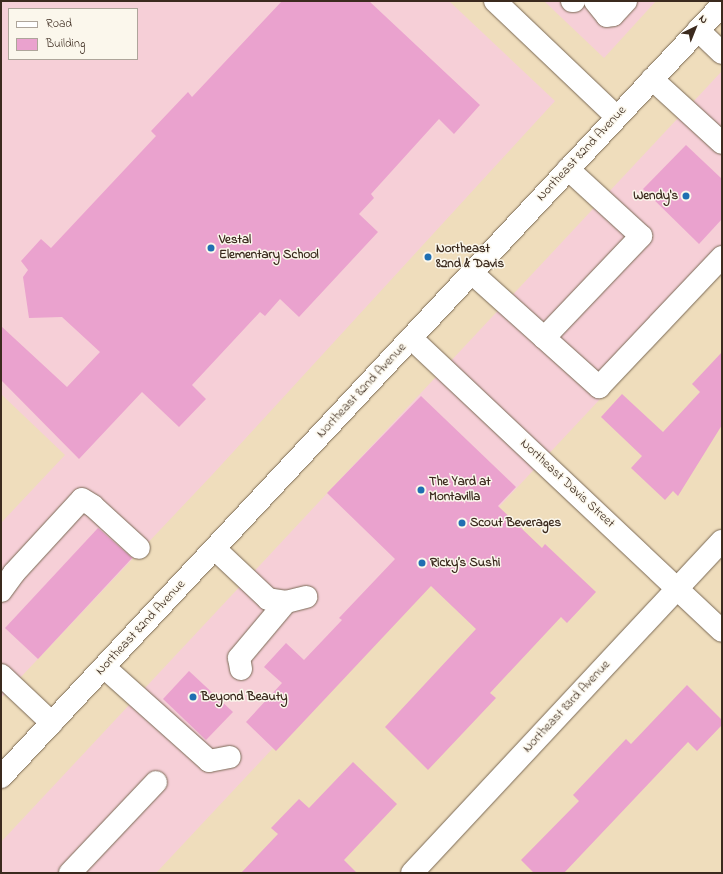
<!DOCTYPE html>
<meta charset="utf-8">
<style>
body{margin:0}
#map{position:relative;width:723px;height:874px;overflow:hidden;background:#efddbc;font-family:"Indie Flower",sans-serif}
div>[style]{position:absolute}
[style*='--x']{left:calc(var(--x)*1px);top:calc(var(--y)*1px);width:calc(var(--w)*1px);rotate:calc(var(--a)*1deg)}
.built>*{inset:0;background:#f6cfd7}
.building>*{inset:0;background:#eaa2ce}
.roads{filter:drop-shadow(0 0 1px #7a6955) drop-shadow(0 0 1px #7a6955)}
.minor>*{height:22px;margin:-11px;padding:0 11px;transform-origin:11px;border-radius:11px;background:#fff}
.major>*{height:22px;margin:-11px;padding:0 11px;transform-origin:11px;border-radius:11px;background:#fff}
.dots>*{width:11px;height:11px;translate:-50% -50%;box-sizing:border-box;border:2px solid #fbf7ec;border-radius:50%}
span{translate:-50% -50%;white-space:nowrap;text-align:center;line-height:1.15;-webkit-text-stroke:3px #fbf7ec;paint-order:stroke}
.street-label{font-size:13px;color:#3b2a1e}
.poi-label{font-size:13px;color:#3b2a1e;font-weight:700}
.right{translate:-100% -50%;text-align:right}
.left{translate:0 -50%;text-align:left}
.frame{position:absolute;inset:0;border:2px solid #3b2a1e;pointer-events:none}
.legend{position:absolute;left:8px;top:8px;width:130px;height:52px;box-sizing:border-box;background:#fbf7ec;border:1px solid #aea59a;margin:0;padding:5px 7px;list-style:none;font-size:12px;color:#3b2a1e}
.legend li{display:flex;align-items:center;gap:8px;height:20px}
.legend b{width:20px;border:1px solid #aea59a}
.north{position:absolute;left:675px;top:8px;width:40px;height:40px;-webkit-text-stroke:3px #fbf7ec;paint-order:stroke;rotate:43deg;font-size:11px;font-weight:700;line-height:16px;text-align:center;color:#3b2a1e}
.north::after{content:'';display:block;margin:auto;width:14px;height:18px;background:#3b2a1e;clip-path:polygon(50% 0,100% 100%,50% 72%,0 100%)}
</style>
<div id="map">
<div class="built">
<i style="clip-path:polygon(evenodd,1px 1px,449px 1px,555px 101px,212px 475px,1px 698px,1px 523px,65px 455px,1px 394px,1px 1px,9px 9px,137px 9px,137px 59px,9px 59px,9px 9px)"></i>
<i style="clip-path:polygon(544px 1px,656px 1px,604px 58px)"></i>
<i style="clip-path:polygon(722px 71px,722px 269px,156px 873px,1px 873px,1px 842px)"></i>
</div>
<div class="building">
<i style="clip-path:polygon(282px 1px,369px 1px,480px 105px,454px 134px,439px 119px,371px 194px,374px 198px,359px 214px,378px 232px,299px 317px,280px 299px,265px 316px,260px 312px,192px 385px,206px 399px,179px 427px,142px 392px,79px 459px,1px 380px,1px 326px,67px 387px,100px 352px,62px 317px,29px 318px,23px 277px,28px 270px,21px 261px,41px 239px,51px 248px,156px 136px,151px 131px,188px 92px,192px 97px)"></i>
<i style="clip-path:polygon(686px 145px,722px 179px,722px 219px,699px 244px,643px 189px)"></i>
<i style="clip-path:polygon(722px 352px,722px 425px,678px 496px,673px 491px,665px 500px,631px 468px,642px 456px,601px 417px,622px 394px,663px 432px,700px 392px,692px 384px)"></i>
<i style="clip-path:polygon(421px 396px,516px 487px,498px 506px,542px 548px,545px 544px,596px 592px,567px 623px,561px 617px,490px 693px,496px 698px,428px 770px,385px 727px,476px 629px,431px 586px,276px 751px,246px 722px,282px 683px,264px 667px,286px 643px,304px 660px,342px 620px,339px 618px,395px 559px,327px 493px)"></i>
<i style="clip-path:polygon(98px 528px,132px 558px,38px 659px,5px 628px)"></i>
<i style="clip-path:polygon(189px 671px,233px 712px,206px 740px,163px 699px)"></i>
<i style="clip-path:polygon(687px 685px,722px 720px,722px 725px,697px 751px,688px 742px,564px 873px,534px 873px,521px 860px,579px 801px,573px 795px,626px 739px,631px 744px)"></i>
<i style="clip-path:polygon(353px 762px,397px 804px,344px 860px,357px 873px,241px 873px,278px 834px,271px 828px,299px 799px,309px 808px)"></i>
</div>
<div class="roads">
<div class="minor">
<i style="--x:495;--y:1;--w:168;--a:43.6"></i>
<i style="--x:572;--y:1;--w:2;--a:0"></i>
<i style="--x:595;--y:1;--w:19;--a:51"></i>
<i style="--x:607;--y:16;--w:6;--a:-9"></i>
<i style="--x:613;--y:15;--w:19;--a:-47"></i>
<i style="--x:698;--y:30;--w:33;--a:44"></i>
<i style="--x:652;--y:79;--w:95;--a:42.4"></i>
<i style="--x:472;--y:273;--w:171;--a:41.9"></i>
<i style="--x:599;--y:387;--w:179;--a:-46.6"></i>
<i style="--x:411;--y:338;--w:427;--a:43.3"></i>
<i style="--x:544;--y:338;--w:141;--a:-46.4"></i>
<i style="--x:641;--y:236;--w:99;--a:-137.5"></i>
<i style="--x:215;--y:549;--w:73;--a:43.3"></i>
<i style="--x:268;--y:599;--w:18;--a:9"></i>
<i style="--x:286;--y:602;--w:21;--a:-14"></i>
<i style="--x:1;--y:591;--w:22;--a:-54"></i>
<i style="--x:14;--y:573;--w:100;--a:-47.4"></i>
<i style="--x:82;--y:499;--w:13;--a:32"></i>
<i style="--x:93;--y:506;--w:62;--a:42.4"></i>
<i style="--x:104;--y:667;--w:141;--a:41.8"></i>
<i style="--x:209;--y:761;--w:21;--a:-11"></i>
<i style="--x:241;--y:669;--w:11;--a:-100"></i>
<i style="--x:239;--y:658;--w:73;--a:-50"></i>
<i style="--x:1;--y:675;--w:70;--a:43.3"></i>
<i style="--x:70;--y:873;--w:125;--a:-46.6"></i>
<i style="--x:412;--y:873;--w:454;--a:-47"></i>
</div>
<div class="major">
<i style="--x:1;--y:777;--w:1056;--a:-46.96"></i>
</div>
</div>
<div class="dots">
<i style="left:686px;top:196px;background:#1f6fb2"></i>
<i style="left:211px;top:248px;background:#1f6fb2"></i>
<i style="left:428px;top:257px;background:#1f6fb2"></i>
<i style="left:421px;top:490px;background:#1f6fb2"></i>
<i style="left:462px;top:523px;background:#1f6fb2"></i>
<i style="left:422px;top:563px;background:#1f6fb2"></i>
<i style="left:193px;top:697px;background:#1f6fb2"></i>
</div>
<div class="street-label">
<span style="left:582px;top:154px;rotate:-47deg">Northeast 82nd Avenue</span>
<span style="left:362px;top:391px;rotate:-47deg">Northeast 82nd Avenue</span>
<span style="left:567px;top:484px;rotate:43deg">Northeast Davis Street</span>
<span style="left:141px;top:628px;rotate:-47deg">Northeast 82nd Avenue</span>
<span style="left:567px;top:707px;rotate:-47deg">Northeast 83rd Avenue</span>
</div>
<div class="poi-label">
<span class="right" style="left:678px;top:196px">Wendy's</span>
<span class="left" style="left:219px;top:248px">Vestal<br>Elementary School</span>
<span class="left" style="left:436px;top:257px">Northeast<br>82nd &amp; Davis</span>
<span class="left" style="left:429px;top:490px">The Yard at<br>Montavilla</span>
<span class="left" style="left:470px;top:523px">Scout Beverages</span>
<span class="left" style="left:430px;top:563px">Ricky’s Sushi</span>
<span class="left" style="left:201px;top:697px">Beyond Beauty</span>
</div>
<div class="frame"></div>
<ul class="legend">
<li><b style="height:5px;background:#fff"></b>Road</li>
<li><b style="height:11px;background:#eaa2ce"></b>Building</li>
</ul>
<div class="north">N</div>
</div>
